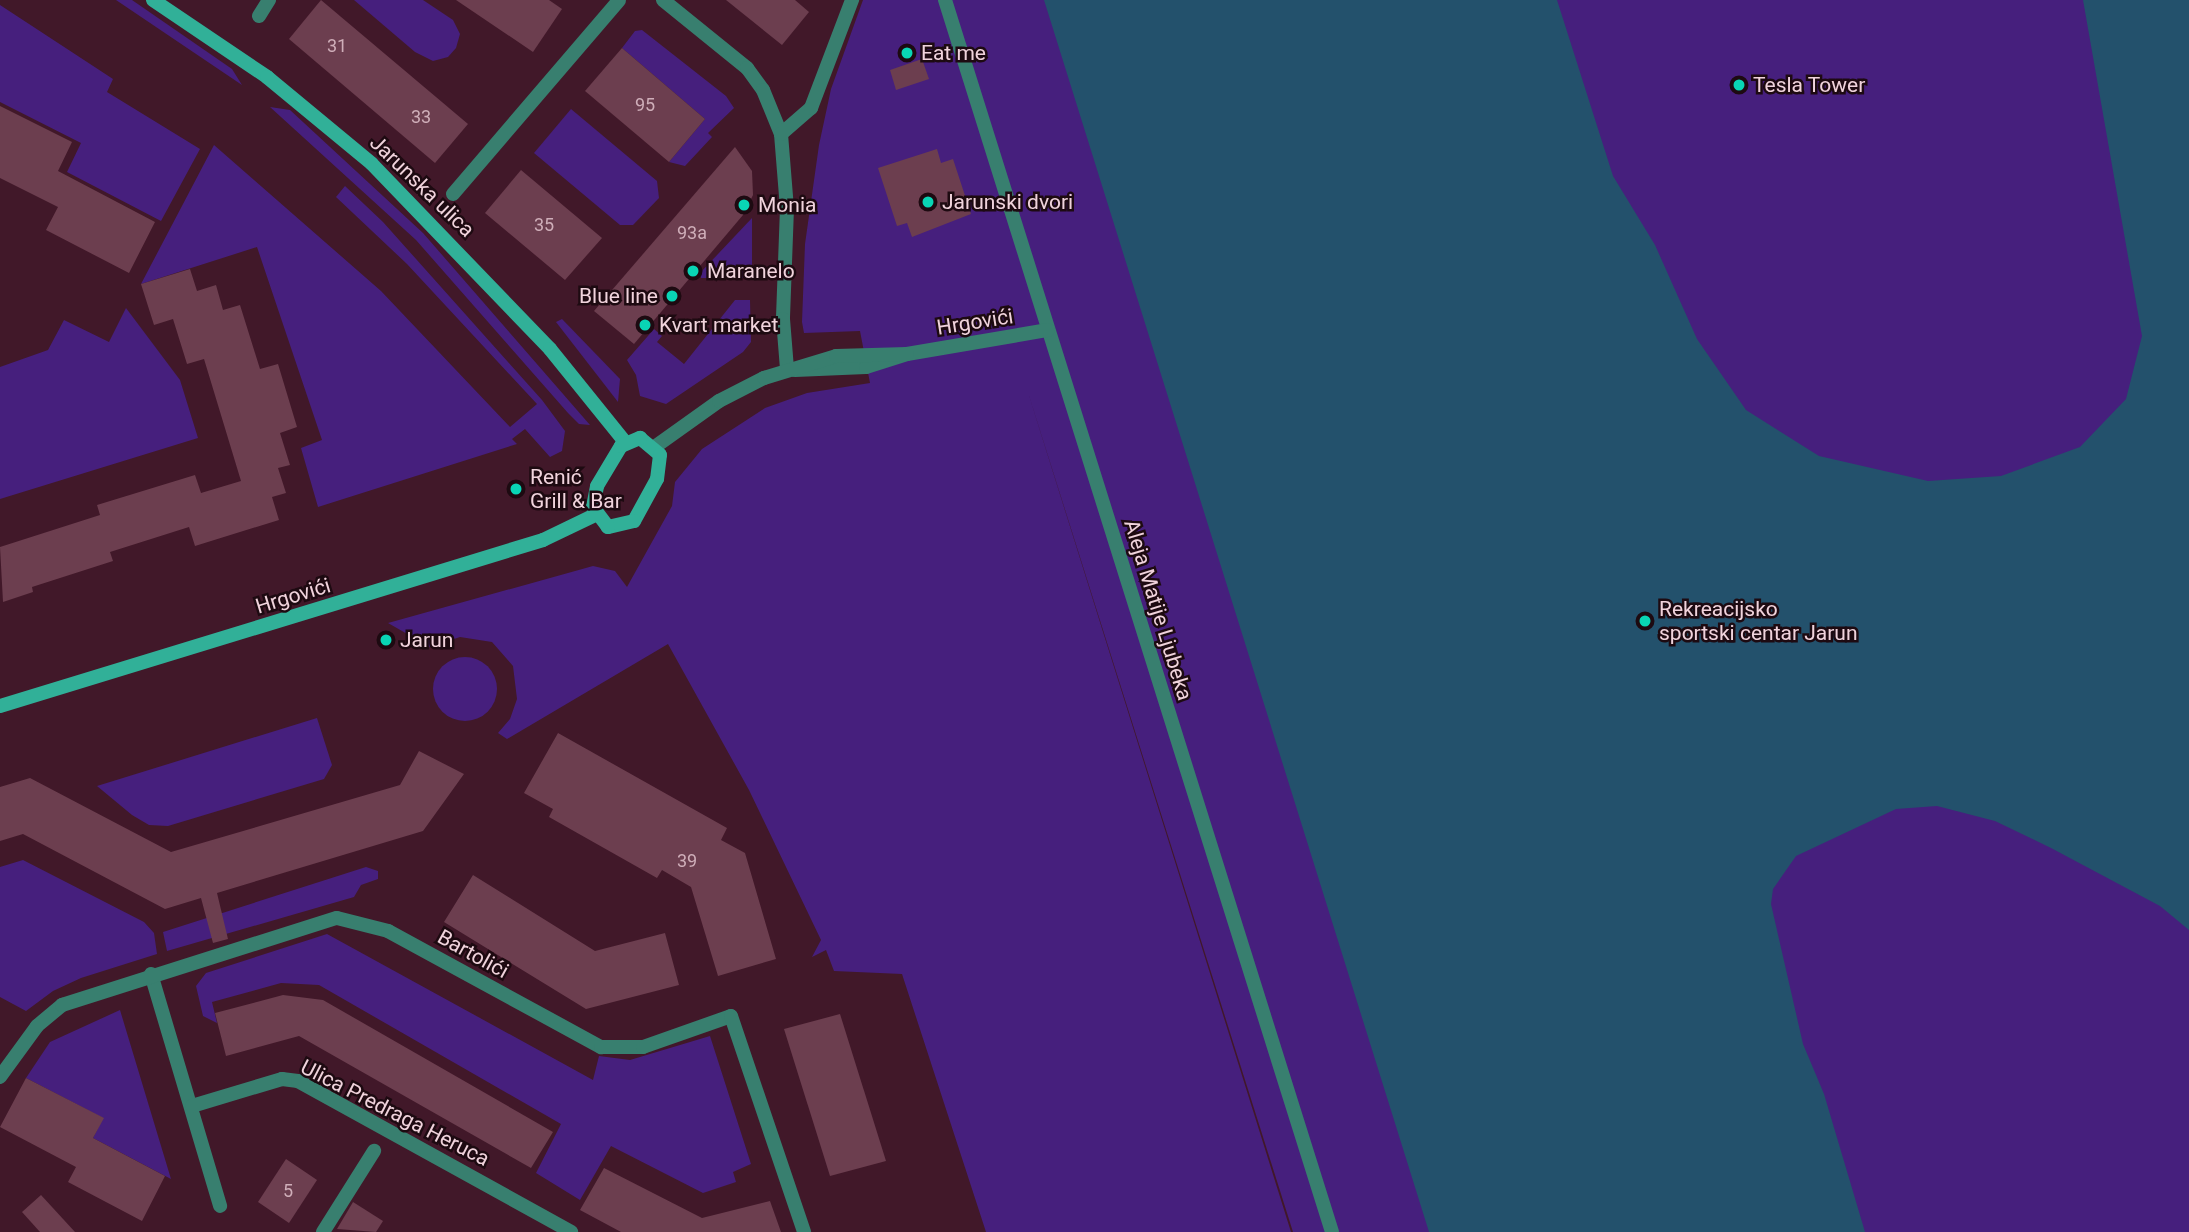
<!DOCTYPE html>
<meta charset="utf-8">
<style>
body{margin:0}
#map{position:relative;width:2189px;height:1232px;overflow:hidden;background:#411829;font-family:Roboto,sans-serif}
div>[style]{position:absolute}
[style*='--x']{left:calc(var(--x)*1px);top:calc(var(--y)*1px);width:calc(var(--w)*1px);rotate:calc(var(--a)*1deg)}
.green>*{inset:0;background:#461f7d}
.round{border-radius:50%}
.water>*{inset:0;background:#23516c}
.building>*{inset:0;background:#6c3e4f}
.street>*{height:14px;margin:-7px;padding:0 7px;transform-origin:7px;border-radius:7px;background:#387f6f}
.secondary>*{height:14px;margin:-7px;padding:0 7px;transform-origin:7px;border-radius:7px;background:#31b098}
.dots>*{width:19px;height:19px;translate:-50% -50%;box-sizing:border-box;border:4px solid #1d0a11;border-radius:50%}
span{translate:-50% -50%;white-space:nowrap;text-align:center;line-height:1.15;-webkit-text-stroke:5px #1d0a11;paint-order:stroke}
.number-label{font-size:18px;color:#cfaeb9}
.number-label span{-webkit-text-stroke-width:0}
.poi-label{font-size:21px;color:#f0d3dc}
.left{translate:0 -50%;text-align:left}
.right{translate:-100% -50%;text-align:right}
.street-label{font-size:21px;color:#f0d3dc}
</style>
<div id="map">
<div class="green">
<i style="clip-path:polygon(116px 0,132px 0,232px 69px,242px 85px)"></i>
<i style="clip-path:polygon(354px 0,423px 0,453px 20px,460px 34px,456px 48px,448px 57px,433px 61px,415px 52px)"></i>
<i style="clip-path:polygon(863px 0,2189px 0,2189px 1232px,1293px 1232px,1026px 386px,1291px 1232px,986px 1232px,902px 974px,834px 971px,826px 950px,812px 957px,821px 940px,749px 790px,668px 644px,507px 739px,498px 733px,510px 719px,517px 699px,513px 666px,492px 642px,460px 637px,430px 647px,388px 623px,593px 566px,615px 571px,627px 587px,672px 506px,675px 482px,702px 449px,765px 408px,807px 393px,870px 383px,860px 331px,804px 333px,802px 322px,805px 244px,819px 145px,831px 89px)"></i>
<i style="clip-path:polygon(0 5px,113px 79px,107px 92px,200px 149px,161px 221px,67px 172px,81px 143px,0 102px)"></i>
<i style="clip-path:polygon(642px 30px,726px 96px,734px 108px,708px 133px,712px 137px,685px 166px,669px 162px,705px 119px,622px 48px,635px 31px)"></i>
<i style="clip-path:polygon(270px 107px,290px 110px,423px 233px,590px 425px,579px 424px,568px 413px,416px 240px)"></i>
<i style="clip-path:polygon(571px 109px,657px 181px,659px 198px,633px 225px,620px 225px,534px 153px)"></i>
<i style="clip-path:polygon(214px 145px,381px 291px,510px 427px,537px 404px,407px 264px,336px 197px,345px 186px,383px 222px,542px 400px,565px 431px,562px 451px,550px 457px,525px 429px,512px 439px,517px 444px,318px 507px,301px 448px,322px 440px,257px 247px,141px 284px)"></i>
<i style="clip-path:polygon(752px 218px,752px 278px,701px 278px,701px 272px)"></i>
<i style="clip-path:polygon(735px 300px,750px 300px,751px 342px,743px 352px,666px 404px,640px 396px,636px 375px,627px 360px,654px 329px,662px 336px,657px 342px,684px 364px)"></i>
<i style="clip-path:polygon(126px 308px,180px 380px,198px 438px,0 499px,0 367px,48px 350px,64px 320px,109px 342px)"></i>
<i style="clip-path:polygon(562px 319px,620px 379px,618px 402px,556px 322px)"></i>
<i class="round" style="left:433px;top:657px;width:64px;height:64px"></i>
<i style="clip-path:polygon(317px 718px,332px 765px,324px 779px,168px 826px,149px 825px,132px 815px,97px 786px)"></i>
<i style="clip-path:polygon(23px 860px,144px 922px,154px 933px,157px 954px,81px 978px,53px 991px,26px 1011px,0 997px,0 867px)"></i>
<i style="clip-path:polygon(366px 867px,378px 871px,378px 879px,361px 885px,354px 897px,167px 951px,163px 932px)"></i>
<i style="clip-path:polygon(327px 934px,593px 1080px,599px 1056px,630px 1060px,710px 1036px,751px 1164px,733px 1172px,736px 1182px,703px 1193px,611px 1146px,580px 1200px,536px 1173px,561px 1124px,319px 985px,281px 983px,212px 1002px,217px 1023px,203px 1016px,196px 986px,206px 973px)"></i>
<i style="clip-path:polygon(120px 1010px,171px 1179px,93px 1138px,103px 1118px,26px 1078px,50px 1042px)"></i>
</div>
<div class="water">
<i style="clip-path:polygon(1044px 0,1557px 0,1613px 176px,1655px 245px,1697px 339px,1746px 410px,1819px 456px,1928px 481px,2001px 476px,2080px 447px,2126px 399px,2142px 336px,2083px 0,2189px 0,2189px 930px,2160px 906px,2051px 848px,1995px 821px,1937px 806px,1896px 809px,1796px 856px,1773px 889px,1771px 904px,1803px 1044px,1824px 1094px,1865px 1232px,1429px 1232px)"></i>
</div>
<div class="building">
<i style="clip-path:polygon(321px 0,468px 124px,435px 163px,289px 39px)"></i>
<i style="clip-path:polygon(456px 0,549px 0,562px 9px,533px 52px)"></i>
<i style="clip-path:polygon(726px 0,795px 0,809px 12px,782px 45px)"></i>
<i style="clip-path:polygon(622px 48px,705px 119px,669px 162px,585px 91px)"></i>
<i style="clip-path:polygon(922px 59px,929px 79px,896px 90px,890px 70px)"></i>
<i style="clip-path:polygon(0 106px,72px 142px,58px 171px,155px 222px,129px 273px,46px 230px,58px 207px,0 178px)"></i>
<i style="clip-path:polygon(735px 147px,752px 171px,753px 195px,743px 215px,634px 344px,594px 311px)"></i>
<i style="clip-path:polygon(937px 149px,941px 163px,953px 159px,971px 214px,912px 237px,907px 223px,897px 226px,878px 168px)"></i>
<i style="clip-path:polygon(521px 170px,602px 238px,565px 280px,485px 213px)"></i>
<i style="clip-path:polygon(190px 269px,197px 291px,216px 285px,223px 310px,240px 305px,260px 369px,278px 364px,297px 427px,280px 433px,290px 465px,278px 468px,286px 493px,272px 497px,279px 520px,195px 546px,189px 527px,110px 552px,113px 561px,32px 587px,33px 592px,3px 602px,0 547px,100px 515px,97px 505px,195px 475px,201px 493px,241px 481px,204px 359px,187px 364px,173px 319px,154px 325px,141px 284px)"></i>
<i style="clip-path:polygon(558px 733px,727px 828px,721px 840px,745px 853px,776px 959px,718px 976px,691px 887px,662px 870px,657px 878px,549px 817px,553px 809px,524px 793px)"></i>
<i style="clip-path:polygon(419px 751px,464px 774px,423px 831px,217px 893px,228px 939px,213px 943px,201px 898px,165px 909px,23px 834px,0 841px,0 787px,30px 778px,171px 852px,400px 785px)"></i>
<i style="clip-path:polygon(473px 875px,595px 951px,665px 933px,679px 985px,586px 1009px,444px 922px)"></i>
<i style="clip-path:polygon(283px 995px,323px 1000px,553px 1132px,531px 1168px,299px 1036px,226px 1056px,215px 1013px)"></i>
<i style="clip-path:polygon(840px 1014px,886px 1161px,830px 1176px,784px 1029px)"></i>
<i style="clip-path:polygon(26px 1078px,104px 1118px,93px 1138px,165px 1176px,142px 1221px,68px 1182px,76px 1167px,0 1127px)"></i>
<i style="clip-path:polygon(286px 1159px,317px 1180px,289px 1223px,258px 1202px)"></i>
<i style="clip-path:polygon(604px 1168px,702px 1218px,770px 1201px,781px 1232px,621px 1232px,580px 1210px)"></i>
<i style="clip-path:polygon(41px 1195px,75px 1232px,40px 1232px,22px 1212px)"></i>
<i style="clip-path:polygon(353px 1202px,383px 1221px,376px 1232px,337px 1229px)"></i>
</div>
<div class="street">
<i style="--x:663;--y:0;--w:108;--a:39"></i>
<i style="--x:747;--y:68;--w:27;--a:54"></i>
<i style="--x:763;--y:90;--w:48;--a:67.8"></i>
<i style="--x:781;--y:134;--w:74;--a:85.4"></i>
<i style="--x:787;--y:208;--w:111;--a:92.1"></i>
<i style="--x:783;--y:319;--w:50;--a:85.4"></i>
<i style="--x:945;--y:0;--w:1291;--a:72.56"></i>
<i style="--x:259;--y:16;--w:19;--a:-58"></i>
<i style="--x:781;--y:134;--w:40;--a:-41"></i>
<i style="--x:811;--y:108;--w:116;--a:-69.2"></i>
<i style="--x:453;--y:194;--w:255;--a:-49.4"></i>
<i style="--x:795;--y:370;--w:71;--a:-2.4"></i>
<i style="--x:866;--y:367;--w:43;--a:-17.6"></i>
<i style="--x:907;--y:354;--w:143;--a:-9.7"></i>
<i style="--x:656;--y:446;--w:77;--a:-35.5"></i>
<i style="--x:719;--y:401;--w:51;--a:-27.1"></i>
<i style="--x:764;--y:378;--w:75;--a:-17"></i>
<i style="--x:836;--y:356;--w:71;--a:-1.6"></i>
<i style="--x:151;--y:974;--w:242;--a:73.4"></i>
<i style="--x:0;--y:1077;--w:63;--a:-54"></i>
<i style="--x:37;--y:1026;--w:33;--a:-40"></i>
<i style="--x:62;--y:1005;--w:288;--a:-17.6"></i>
<i style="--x:337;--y:918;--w:53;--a:14.3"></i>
<i style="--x:388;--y:931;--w:243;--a:28.6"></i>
<i style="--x:601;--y:1047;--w:42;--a:0"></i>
<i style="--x:643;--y:1047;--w:93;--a:-19.4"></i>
<i style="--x:731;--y:1016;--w:228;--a:71.3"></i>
<i style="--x:192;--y:1106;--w:94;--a:-16.7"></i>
<i style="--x:282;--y:1079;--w:16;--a:7"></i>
<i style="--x:298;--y:1081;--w:312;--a:28.9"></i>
<i style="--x:323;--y:1232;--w:96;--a:-57.8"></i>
</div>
<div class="secondary">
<i style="--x:153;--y:0;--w:138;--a:34"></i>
<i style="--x:267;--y:77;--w:136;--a:39.6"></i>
<i style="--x:372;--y:164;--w:257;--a:46.1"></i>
<i style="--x:550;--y:349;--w:119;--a:51.1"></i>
<i style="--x:640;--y:438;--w:26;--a:40"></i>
<i style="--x:660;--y:455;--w:24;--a:97"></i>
<i style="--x:657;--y:479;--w:48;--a:118.7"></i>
<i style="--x:634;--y:521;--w:27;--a:167"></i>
<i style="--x:608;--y:527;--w:25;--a:-127"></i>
<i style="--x:593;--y:507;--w:21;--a:-79"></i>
<i style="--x:597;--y:486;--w:47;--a:-59"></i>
<i style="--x:621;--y:446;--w:21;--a:-23"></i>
<i style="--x:0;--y:706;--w:568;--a:-17"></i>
<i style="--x:543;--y:540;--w:58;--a:-25.7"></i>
</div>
<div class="dots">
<i style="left:907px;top:53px;background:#09d5b5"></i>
<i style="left:1739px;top:85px;background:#09d5b5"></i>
<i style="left:928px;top:202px;background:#09d5b5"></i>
<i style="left:744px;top:205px;background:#09d5b5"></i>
<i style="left:693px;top:271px;background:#09d5b5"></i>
<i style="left:672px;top:296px;background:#09d5b5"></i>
<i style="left:645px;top:325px;background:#09d5b5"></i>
<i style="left:516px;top:489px;background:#09d5b5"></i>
<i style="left:1645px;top:621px;background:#09d5b5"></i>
<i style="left:386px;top:640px;background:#09d5b5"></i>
</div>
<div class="number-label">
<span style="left:337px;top:46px">31</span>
<span style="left:645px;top:105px">95</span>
<span style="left:421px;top:117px">33</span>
<span style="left:544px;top:225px">35</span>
<span style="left:692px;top:233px">93a</span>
<span style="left:687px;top:861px">39</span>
<span style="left:288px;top:1191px">5</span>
</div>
<div class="poi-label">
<span class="left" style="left:921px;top:53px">Eat me</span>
<span class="left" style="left:1753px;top:85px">Tesla Tower</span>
<span class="left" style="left:942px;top:202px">Jarunski dvori</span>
<span class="left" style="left:758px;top:205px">Monia</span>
<span class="left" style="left:707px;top:271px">Maranelo</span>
<span class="right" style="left:658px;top:296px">Blue line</span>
<span class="left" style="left:659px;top:325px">Kvart market</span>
<span class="left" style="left:530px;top:489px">Renić<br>Grill &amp; Bar</span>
<span class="left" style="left:1659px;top:621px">Rekreacijsko<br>sportski centar Jarun</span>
<span class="left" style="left:400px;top:640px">Jarun</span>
</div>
<div class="street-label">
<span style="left:422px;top:186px;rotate:44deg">Jarunska ulica</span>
<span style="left:975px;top:322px;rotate:-9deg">Hrgovići</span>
<span style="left:293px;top:596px;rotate:-17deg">Hrgovići</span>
<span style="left:1158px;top:610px;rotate:73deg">Aleja Matije Ljubeka</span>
<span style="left:473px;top:954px;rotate:29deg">Bartolići</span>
<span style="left:395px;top:1113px;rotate:27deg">Ulica Predraga Heruca</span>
</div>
</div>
